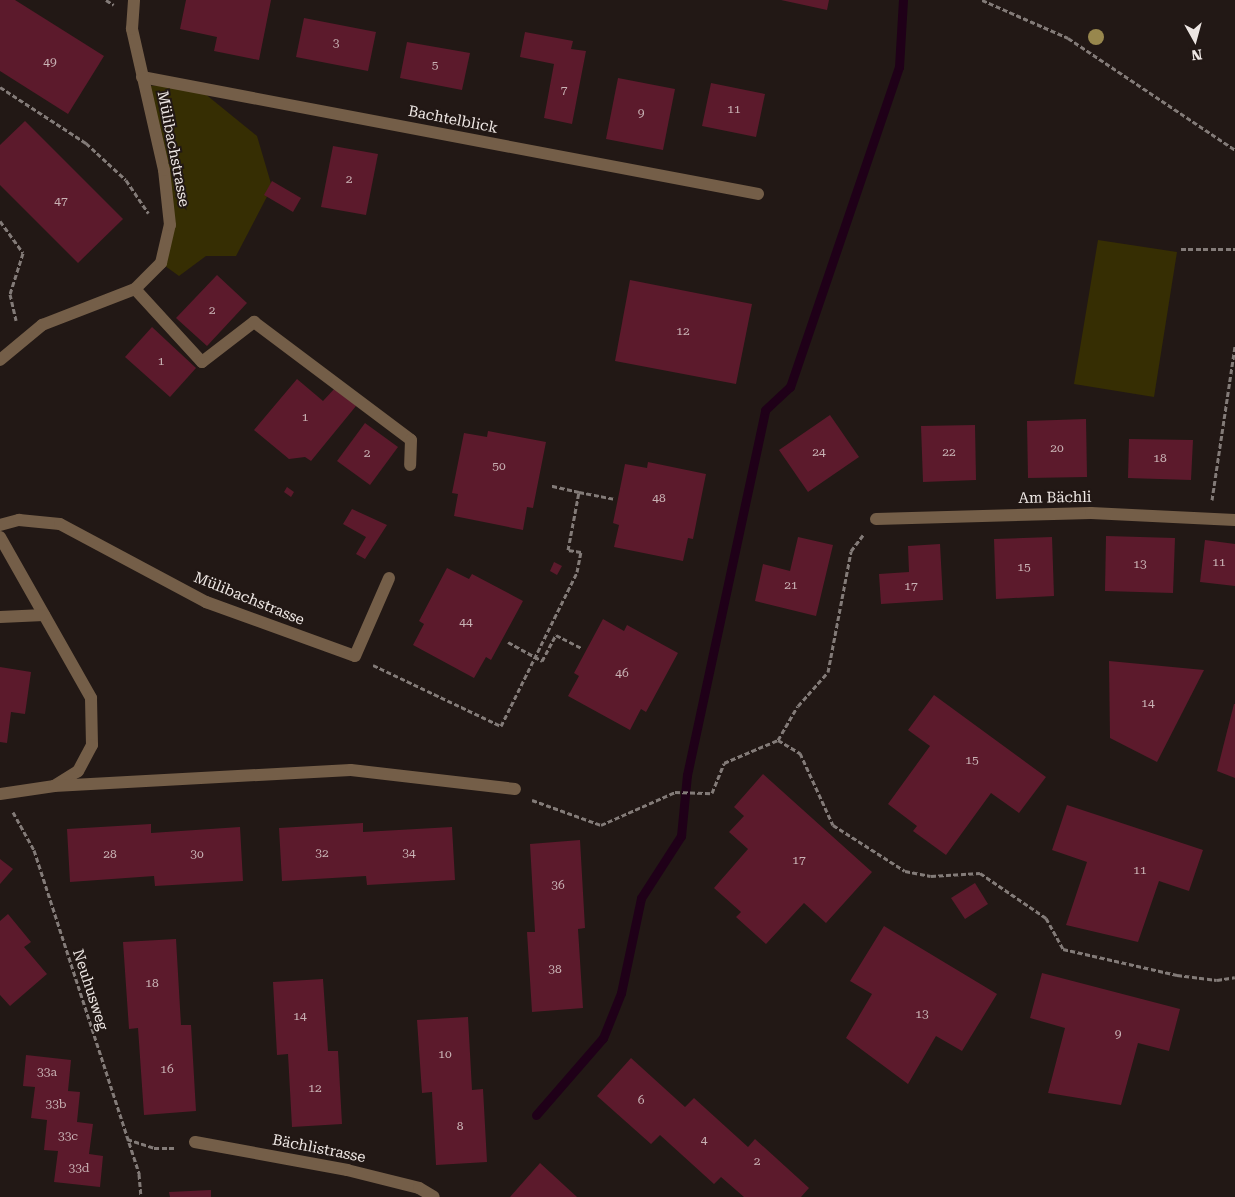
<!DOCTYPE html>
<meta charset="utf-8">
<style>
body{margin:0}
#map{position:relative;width:1235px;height:1197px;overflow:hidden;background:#221815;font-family:"Roboto Serif",serif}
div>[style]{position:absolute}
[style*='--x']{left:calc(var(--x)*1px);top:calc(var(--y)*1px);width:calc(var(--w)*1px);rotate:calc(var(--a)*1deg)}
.green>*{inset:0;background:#362e03}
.stream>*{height:9px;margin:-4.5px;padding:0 4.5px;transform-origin:4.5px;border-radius:4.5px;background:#1f0018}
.building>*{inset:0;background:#5c1a2c}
.path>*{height:3px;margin-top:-1.5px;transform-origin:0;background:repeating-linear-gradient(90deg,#837b78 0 5px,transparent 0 7.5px)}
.minor>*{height:12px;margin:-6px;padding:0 6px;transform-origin:6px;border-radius:6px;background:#745e48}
.trees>*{width:16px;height:16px;margin:-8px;border-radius:50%;background:#98874d}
span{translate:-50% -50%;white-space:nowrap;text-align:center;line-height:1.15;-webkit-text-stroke:4px #221815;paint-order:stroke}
.number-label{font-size:12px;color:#c9b3b5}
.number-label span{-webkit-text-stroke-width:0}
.street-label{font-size:15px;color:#ede6e3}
.north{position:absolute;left:1170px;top:15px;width:50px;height:50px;-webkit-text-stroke:4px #221815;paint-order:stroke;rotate:173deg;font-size:14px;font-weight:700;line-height:20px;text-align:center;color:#ede6e3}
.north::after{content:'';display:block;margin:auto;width:18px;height:22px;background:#ede6e3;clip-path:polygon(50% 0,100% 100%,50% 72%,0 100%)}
</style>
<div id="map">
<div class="green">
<i style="clip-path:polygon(193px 84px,257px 136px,272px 187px,236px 256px,206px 256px,179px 276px,161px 263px,170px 225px,144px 86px)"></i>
<i style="clip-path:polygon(1098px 240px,1177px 252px,1154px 397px,1074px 384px)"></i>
</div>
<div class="stream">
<i style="--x:536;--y:1115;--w:102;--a:-49"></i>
<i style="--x:603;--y:1038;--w:48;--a:-68.2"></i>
<i style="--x:621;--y:993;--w:97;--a:-78.1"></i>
<i style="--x:641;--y:898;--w:74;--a:-57.2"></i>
<i style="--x:681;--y:836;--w:61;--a:-84.4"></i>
<i style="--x:687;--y:775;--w:373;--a:-77.9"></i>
<i style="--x:765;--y:410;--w:34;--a:-43"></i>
<i style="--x:790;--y:387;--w:338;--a:-71.2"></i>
<i style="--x:899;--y:67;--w:67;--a:-86.6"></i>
</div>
<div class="building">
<i style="clip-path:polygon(0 0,15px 0,104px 56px,68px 114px,0 71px)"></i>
<i style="clip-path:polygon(186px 0,271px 0,259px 60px,214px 51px,217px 37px,180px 29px)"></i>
<i style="clip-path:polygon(781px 0,829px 0,827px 10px)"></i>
<i style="clip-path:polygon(304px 18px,376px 32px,368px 71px,296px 57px)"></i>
<i style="clip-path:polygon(525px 32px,573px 41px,571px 49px,586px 51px,572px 124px,544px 118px,554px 64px,520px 57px)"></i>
<i style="clip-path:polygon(407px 42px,470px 53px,462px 90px,400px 78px)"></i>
<i style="clip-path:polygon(618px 78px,675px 89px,663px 150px,606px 139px)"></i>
<i style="clip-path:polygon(711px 83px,765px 94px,756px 137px,702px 126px)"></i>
<i style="clip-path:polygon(25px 121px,123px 219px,78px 263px,0 185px,0 145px)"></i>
<i style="clip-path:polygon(333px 146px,378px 154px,366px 215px,321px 207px)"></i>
<i style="clip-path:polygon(272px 181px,301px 198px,293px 212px,264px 195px)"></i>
<i style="clip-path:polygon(217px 275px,247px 303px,207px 346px,176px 318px)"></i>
<i style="clip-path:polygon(630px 280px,752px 304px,736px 384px,615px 361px)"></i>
<i style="clip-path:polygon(152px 327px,196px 368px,170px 397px,125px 357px)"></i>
<i style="clip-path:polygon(297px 379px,323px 401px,336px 387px,356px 406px,311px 461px,305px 457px,289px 459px,254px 430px)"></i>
<i style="clip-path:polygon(830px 415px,859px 457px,808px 492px,779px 450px)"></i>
<i style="clip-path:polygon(1086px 419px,1087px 477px,1028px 478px,1027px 421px)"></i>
<i style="clip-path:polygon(365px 423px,398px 447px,370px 485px,337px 461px)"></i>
<i style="clip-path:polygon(975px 425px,976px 480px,923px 482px,921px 426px)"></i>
<i style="clip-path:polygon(488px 431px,546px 442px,533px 508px,527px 507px,523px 530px,454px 516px,458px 494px,452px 493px,464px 433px,487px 437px)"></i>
<i style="clip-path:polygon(1129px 439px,1193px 440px,1191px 480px,1128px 478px)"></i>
<i style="clip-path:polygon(648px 462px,706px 474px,693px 539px,688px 538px,683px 561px,614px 547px,619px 525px,613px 523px,625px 464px,647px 468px)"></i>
<i style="clip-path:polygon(287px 487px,294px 492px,291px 497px,284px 492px)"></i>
<i style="clip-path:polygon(352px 509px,387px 525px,365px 559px,356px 554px,366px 537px,343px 524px)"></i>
<i style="clip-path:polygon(1106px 536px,1175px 538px,1173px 593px,1105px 591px)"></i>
<i style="clip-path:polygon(798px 537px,833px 545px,816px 616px,755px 601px,763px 564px,790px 571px)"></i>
<i style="clip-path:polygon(1052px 537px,1054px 596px,996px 599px,994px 539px)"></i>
<i style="clip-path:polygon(1205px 540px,1235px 544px,1235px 586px,1200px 582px)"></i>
<i style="clip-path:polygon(940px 544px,943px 600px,881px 604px,879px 574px,909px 572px,908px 546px)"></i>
<i style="clip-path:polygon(554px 562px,562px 566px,557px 575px,550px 571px)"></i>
<i style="clip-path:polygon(447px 568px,469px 579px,472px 574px,523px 601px,491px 660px,486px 657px,474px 678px,413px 645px,424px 624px,419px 621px)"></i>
<i style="clip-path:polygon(603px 619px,624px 631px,627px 625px,678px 653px,646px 712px,641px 709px,630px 730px,568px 696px,579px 676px,574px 673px)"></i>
<i style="clip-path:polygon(1109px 661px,1204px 670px,1157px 762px,1110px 738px)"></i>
<i style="clip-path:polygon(0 667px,31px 672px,25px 714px,11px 712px,7px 743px,0 742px)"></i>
<i style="clip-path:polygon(934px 695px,1046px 777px,1019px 813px,991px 793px,946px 855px,913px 831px,917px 826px,888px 804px,930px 746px,908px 730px)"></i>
<i style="clip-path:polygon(1234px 704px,1235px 704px,1235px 778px,1217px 771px)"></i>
<i style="clip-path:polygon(763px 774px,872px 872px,826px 923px,804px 903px,766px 944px,736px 917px,741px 912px,714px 888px,748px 849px,729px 832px,744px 816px,734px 807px)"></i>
<i style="clip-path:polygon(1067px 805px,1203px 850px,1189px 891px,1159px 881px,1138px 942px,1066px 925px,1087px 862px,1052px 850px)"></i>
<i style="clip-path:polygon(363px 823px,363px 832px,452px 827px,455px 880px,367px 885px,366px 876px,282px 881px,279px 828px)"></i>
<i style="clip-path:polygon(151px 824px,151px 833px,240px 827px,243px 881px,155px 886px,154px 876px,70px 882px,67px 829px)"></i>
<i style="clip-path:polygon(580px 840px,585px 928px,578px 929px,583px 1008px,532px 1012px,527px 932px,535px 932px,530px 844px)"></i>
<i style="clip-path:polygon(0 859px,13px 869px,0 884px)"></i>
<i style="clip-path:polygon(975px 883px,988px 904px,965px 919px,951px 898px)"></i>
<i style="clip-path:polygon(8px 914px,31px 942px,24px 947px,47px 974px,10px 1006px,0 995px,0 921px)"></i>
<i style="clip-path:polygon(884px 926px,997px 994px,962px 1051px,936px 1036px,908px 1084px,846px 1038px,872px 994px,850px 981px)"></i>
<i style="clip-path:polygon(176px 939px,181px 1025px,191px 1025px,196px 1111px,144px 1115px,138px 1028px,129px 1029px,123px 942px)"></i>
<i style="clip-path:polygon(1042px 973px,1180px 1009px,1169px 1051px,1138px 1043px,1121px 1105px,1048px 1093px,1065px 1028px,1030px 1018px)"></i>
<i style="clip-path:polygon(323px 979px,328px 1051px,338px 1051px,342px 1124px,292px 1127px,288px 1054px,277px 1055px,273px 982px)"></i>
<i style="clip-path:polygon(468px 1017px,472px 1090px,483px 1089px,487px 1162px,436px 1165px,432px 1092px,422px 1093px,417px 1020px)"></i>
<i style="clip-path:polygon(26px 1055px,71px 1060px,68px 1091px,80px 1092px,77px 1122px,93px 1124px,89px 1154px,103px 1156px,100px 1187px,54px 1182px,58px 1151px,44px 1150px,47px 1120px,31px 1118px,35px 1087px,23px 1086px)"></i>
<i style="clip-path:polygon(631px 1058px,685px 1107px,694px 1098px,748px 1147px,755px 1139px,809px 1188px,801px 1197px,744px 1197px,721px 1177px,714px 1184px,660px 1135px,651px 1144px,597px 1096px)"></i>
<i style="clip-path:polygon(540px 1163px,577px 1197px,510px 1197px)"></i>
<i style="clip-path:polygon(211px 1190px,211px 1197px,170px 1197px,169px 1192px)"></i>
</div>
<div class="path">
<i style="--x:106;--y:0;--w:9;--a:32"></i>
<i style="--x:982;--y:0;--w:94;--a:23.8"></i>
<i style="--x:1068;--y:38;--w:201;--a:33.8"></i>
<i style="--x:0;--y:87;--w:103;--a:33.1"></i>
<i style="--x:86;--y:143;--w:54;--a:42.8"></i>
<i style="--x:126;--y:180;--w:40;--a:56"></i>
<i style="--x:0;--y:221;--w:39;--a:54"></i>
<i style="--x:23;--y:253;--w:43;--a:107.6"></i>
<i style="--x:10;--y:294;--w:27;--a:77"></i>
<i style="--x:1181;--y:249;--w:54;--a:0"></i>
<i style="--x:579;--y:492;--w:36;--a:11"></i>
<i style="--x:1212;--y:500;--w:156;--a:-81.5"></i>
<i style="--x:508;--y:642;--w:39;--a:29"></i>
<i style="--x:542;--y:661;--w:30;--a:-62"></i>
<i style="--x:556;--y:635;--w:28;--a:27"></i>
<i style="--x:373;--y:665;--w:142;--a:25.5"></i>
<i style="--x:501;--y:726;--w:172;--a:-63.7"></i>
<i style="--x:577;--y:572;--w:20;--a:-79"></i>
<i style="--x:581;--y:552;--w:13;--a:-171"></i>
<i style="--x:568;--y:550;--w:59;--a:-79.3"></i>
<i style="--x:579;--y:492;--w:28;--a:-167"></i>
<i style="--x:778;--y:740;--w:26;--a:31"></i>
<i style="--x:800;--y:753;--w:79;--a:65.4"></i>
<i style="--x:833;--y:825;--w:85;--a:32.6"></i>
<i style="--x:905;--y:871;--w:26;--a:11"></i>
<i style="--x:931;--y:876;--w:49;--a:-3.5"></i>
<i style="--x:980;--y:873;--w:80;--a:34.3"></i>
<i style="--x:1046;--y:918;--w:35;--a:61"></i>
<i style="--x:1063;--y:949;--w:117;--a:12.8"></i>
<i style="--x:1177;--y:975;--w:40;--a:7.1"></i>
<i style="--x:1217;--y:980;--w:18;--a:-9"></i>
<i style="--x:532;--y:800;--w:73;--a:19.9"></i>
<i style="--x:601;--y:825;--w:81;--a:-24"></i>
<i style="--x:675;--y:792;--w:37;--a:2"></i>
<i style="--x:712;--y:793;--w:32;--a:-68"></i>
<i style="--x:724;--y:763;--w:59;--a:-23.1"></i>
<i style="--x:778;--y:740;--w:39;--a:-60"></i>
<i style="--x:798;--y:706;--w:45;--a:-48.6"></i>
<i style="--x:828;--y:672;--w:123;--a:-79.2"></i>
<i style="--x:851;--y:551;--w:20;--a:-53"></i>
<i style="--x:13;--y:812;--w:43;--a:61.1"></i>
<i style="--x:34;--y:850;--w:341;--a:72"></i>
<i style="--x:139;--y:1174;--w:23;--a:85"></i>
<i style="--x:127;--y:1139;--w:28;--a:18"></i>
<i style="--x:154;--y:1148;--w:23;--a:0"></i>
</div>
<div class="minor">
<i style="--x:142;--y:77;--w:627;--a:10.75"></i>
<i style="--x:135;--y:289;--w:99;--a:47.5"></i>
<i style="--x:202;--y:362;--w:66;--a:-37.6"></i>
<i style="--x:254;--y:322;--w:196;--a:36.9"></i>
<i style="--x:411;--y:440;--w:25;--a:92"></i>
<i style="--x:0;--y:360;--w:55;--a:-39.8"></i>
<i style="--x:42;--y:325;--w:100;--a:-21.2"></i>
<i style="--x:135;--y:289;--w:37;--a:-45"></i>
<i style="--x:161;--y:263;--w:39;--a:-77"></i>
<i style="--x:170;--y:225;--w:55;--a:-96.2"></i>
<i style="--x:164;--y:170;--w:145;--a:-102.8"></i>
<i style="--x:132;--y:29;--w:29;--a:-86"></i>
<i style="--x:876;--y:519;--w:215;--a:-1.6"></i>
<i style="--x:1091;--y:513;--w:144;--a:2.8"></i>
<i style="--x:0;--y:525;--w:20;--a:-15"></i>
<i style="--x:19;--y:520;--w:41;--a:5.6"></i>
<i style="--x:60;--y:524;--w:166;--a:28.1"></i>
<i style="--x:206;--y:602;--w:158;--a:19.9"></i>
<i style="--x:355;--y:656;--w:85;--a:-66.4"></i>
<i style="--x:0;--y:537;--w:185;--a:60.5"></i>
<i style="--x:91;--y:698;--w:47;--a:88.8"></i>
<i style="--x:92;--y:745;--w:30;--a:118"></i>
<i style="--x:78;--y:771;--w:26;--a:148"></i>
<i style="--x:0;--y:617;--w:44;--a:-2.6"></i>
<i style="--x:0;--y:794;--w:55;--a:-8.4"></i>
<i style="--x:54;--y:786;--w:297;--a:-3.1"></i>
<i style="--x:351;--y:770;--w:165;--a:6.6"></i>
<i style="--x:195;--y:1142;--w:155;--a:10.4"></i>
<i style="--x:347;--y:1170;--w:74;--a:14"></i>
<i style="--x:419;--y:1188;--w:17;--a:31"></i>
</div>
<div class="trees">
<i style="left:1096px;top:37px"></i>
</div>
<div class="number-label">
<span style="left:336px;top:44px">3</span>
<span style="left:50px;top:63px">49</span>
<span style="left:435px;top:66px">5</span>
<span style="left:564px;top:91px">7</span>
<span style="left:734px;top:110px">11</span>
<span style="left:641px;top:114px">9</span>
<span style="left:349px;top:180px">2</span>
<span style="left:61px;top:202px">47</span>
<span style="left:212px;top:311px">2</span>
<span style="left:683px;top:332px">12</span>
<span style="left:161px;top:362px">1</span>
<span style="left:305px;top:418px">1</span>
<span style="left:1057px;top:449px">20</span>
<span style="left:819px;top:453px">24</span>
<span style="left:949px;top:453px">22</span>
<span style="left:367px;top:454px">2</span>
<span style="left:1160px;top:459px">18</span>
<span style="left:499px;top:467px">50</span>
<span style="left:659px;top:499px">48</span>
<span style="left:1219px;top:563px">11</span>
<span style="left:1140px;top:565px">13</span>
<span style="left:1024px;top:568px">15</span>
<span style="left:791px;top:586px">21</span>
<span style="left:911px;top:587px">17</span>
<span style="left:466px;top:623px">44</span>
<span style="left:622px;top:674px">46</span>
<span style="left:1148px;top:704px">14</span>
<span style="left:972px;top:761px">15</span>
<span style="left:322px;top:854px">32</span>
<span style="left:409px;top:854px">34</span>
<span style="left:110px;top:855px">28</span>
<span style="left:197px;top:855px">30</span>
<span style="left:799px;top:861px">17</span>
<span style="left:1140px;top:871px">11</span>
<span style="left:558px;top:886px">36</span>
<span style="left:555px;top:970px">38</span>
<span style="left:152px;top:984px">18</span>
<span style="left:922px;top:1015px">13</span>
<span style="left:300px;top:1017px">14</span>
<span style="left:1118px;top:1035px">9</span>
<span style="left:445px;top:1055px">10</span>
<span style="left:167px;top:1070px">16</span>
<span style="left:47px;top:1073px">33a</span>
<span style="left:315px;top:1089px">12</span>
<span style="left:641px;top:1101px">6</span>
<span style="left:56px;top:1105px">33b</span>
<span style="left:460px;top:1127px">8</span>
<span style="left:68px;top:1137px">33c</span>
<span style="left:704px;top:1141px">4</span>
<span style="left:757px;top:1162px">2</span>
<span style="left:79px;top:1169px">33d</span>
</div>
<div class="street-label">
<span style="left:453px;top:120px;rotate:11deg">Bachtelblick</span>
<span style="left:173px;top:149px;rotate:79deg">Mülibachstrasse</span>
<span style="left:1055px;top:498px;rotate:-1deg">Am Bächli</span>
<span style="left:249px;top:599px;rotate:22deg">Mülibachstrasse</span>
<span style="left:90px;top:990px;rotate:72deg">Neuhusweg</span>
<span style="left:319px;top:1149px;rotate:11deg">Bächlistrasse</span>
</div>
<div class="north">N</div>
</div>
